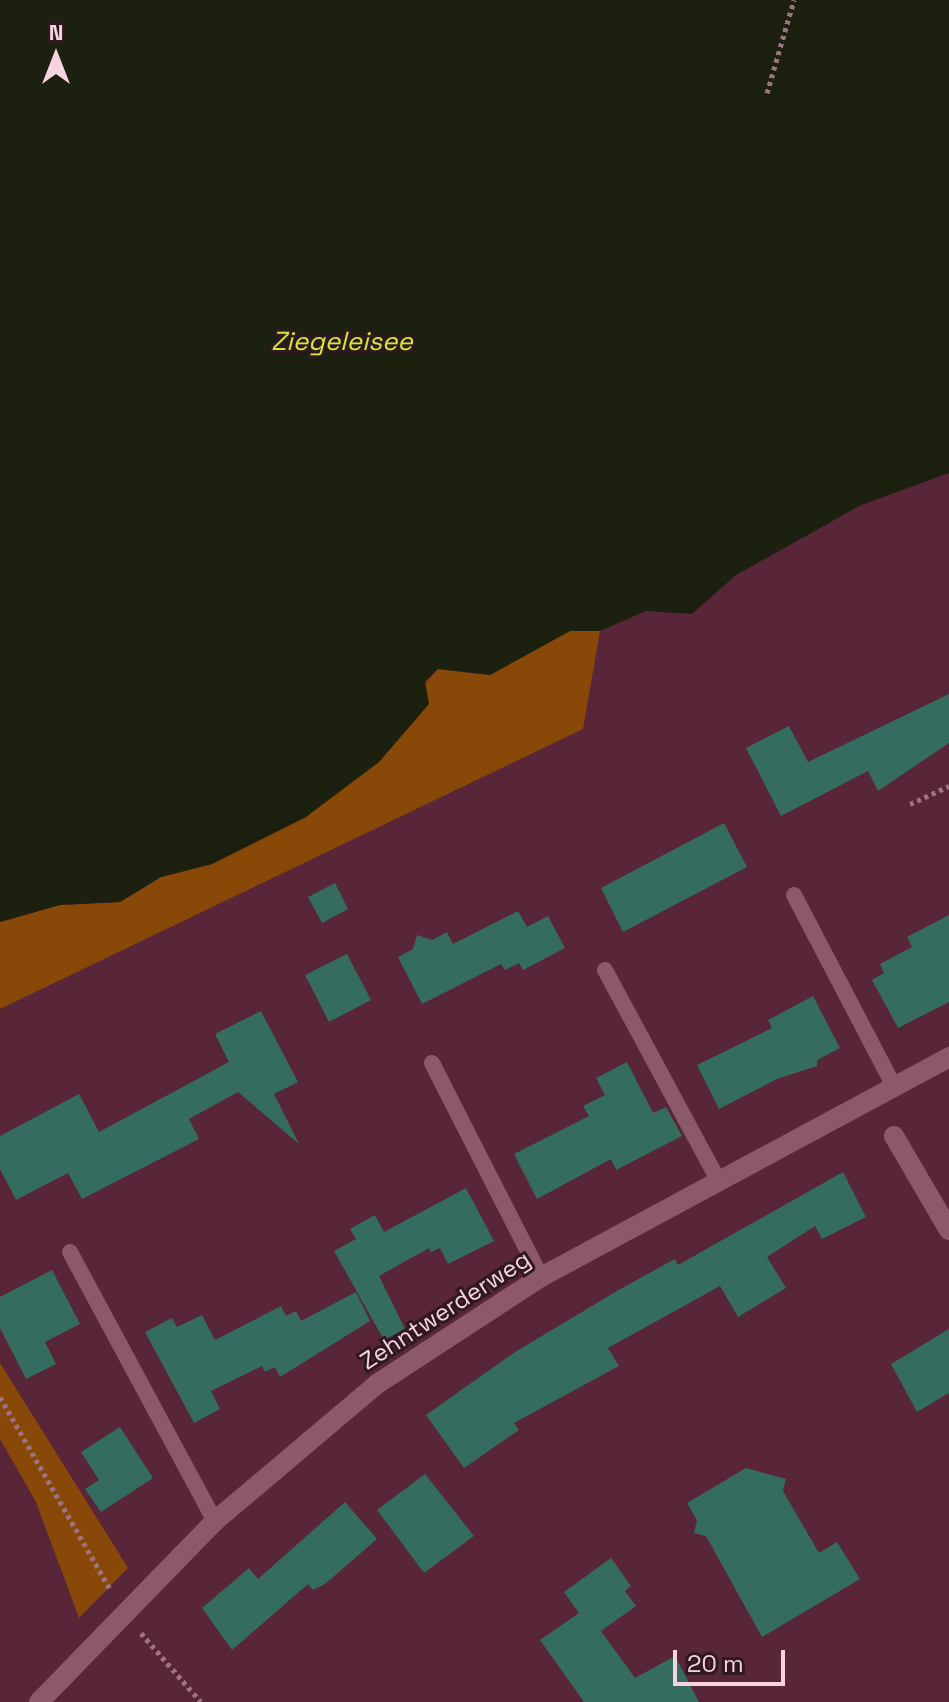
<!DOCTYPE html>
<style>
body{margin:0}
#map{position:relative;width:949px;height:1702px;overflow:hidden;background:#582539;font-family:"Space Grotesk",sans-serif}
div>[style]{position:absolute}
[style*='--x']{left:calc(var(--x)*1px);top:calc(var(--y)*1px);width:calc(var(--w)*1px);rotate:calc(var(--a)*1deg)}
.green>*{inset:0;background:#884808}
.water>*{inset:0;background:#1c200e}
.building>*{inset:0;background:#346c5f}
.path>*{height:5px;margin-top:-2.5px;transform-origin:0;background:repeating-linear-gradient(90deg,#9e7383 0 4px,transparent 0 8px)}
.lane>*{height:16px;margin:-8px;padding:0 8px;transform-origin:8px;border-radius:8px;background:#8b596a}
.street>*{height:20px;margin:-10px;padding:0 10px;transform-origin:10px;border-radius:10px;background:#8b596a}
span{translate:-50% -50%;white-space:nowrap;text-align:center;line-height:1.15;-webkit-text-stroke:6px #2f1820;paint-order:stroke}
.street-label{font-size:24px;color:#f6d4df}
.water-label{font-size:26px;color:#d1e83a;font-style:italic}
.north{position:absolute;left:16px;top:16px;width:80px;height:80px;-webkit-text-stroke:6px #2f1820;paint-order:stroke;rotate:0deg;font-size:22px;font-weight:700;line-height:32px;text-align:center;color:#f6d4df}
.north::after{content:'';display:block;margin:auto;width:28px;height:36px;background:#f6d4df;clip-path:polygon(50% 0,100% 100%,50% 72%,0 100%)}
.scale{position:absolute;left:673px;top:1650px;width:112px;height:36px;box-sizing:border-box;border:4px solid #f6d4df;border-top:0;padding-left:10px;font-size:24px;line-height:28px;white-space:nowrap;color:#f6d4df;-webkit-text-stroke:6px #2f1820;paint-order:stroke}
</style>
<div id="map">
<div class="green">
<i style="clip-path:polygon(570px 631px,600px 631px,583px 729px,0 1009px,0 922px,60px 905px,120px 902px,161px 877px,212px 864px,306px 817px,438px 669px,490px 675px)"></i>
<i style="clip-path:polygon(0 1363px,128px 1568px,79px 1618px,36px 1502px,0 1439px)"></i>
</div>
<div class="water">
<i style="clip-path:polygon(0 0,949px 0,949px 473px,861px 505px,736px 575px,692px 614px,646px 611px,600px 631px,570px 631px,490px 675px,438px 669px,425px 681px,429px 704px,379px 762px,306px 817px,212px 864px,161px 877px,120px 902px,60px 905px,0 922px)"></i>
</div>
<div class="building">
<i style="clip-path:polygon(949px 694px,949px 743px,878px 791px,868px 771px,781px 816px,746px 748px,789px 726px,808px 762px)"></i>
<i style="clip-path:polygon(724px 823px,747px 867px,623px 932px,601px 888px)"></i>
<i style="clip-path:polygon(335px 883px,348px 909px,322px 923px,308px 897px)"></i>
<i style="clip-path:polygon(518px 911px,527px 927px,548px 916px,565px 948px,523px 970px,519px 963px,505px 970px,501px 964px,422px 1004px,398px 957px,413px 949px,417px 935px,432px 940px,447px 932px,453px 944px)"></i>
<i style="clip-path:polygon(949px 915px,949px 1002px,898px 1028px,872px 980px,884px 973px,880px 964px,912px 947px,907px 937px)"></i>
<i style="clip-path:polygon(347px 954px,371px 1000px,329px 1022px,305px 975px)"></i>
<i style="clip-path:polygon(813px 996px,840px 1048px,817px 1060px,817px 1066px,777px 1079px,719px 1109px,697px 1065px,772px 1028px,768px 1020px)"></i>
<i style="clip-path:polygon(261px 1011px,298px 1082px,274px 1094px,299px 1144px,238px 1092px,189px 1119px,199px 1139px,82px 1199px,68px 1173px,16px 1200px,0 1169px,0 1136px,79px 1094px,99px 1132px,229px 1062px,215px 1034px)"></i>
<i style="clip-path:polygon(627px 1062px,653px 1113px,666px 1107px,682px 1136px,616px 1170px,611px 1159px,537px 1199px,514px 1154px,589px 1116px,583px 1106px,605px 1095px,596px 1078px)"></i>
<i style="clip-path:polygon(843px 1172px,866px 1217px,822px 1239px,815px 1226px,767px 1257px,786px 1288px,738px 1317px,720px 1286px,608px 1348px,619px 1366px,514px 1423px,519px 1430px,464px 1468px,426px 1415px,515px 1352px,622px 1288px,675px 1259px,678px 1265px)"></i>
<i style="clip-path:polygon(466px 1188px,494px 1241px,448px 1264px,440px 1248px,431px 1252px,429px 1248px,379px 1276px,405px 1329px,384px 1340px,334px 1251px,356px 1239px,350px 1229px,375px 1215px,384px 1232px)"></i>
<i style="clip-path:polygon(52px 1270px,80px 1324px,45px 1342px,56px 1364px,26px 1379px,0 1328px,0 1297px)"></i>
<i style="clip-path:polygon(356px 1292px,370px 1321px,280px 1377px,275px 1367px,265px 1372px,262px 1366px,211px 1391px,220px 1409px,194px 1423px,145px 1332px,172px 1318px,177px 1327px,202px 1315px,215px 1340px,281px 1306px,286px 1316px,296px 1311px,301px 1321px)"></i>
<i style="clip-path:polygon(949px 1329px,949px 1393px,917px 1412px,891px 1364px)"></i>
<i style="clip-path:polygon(120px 1427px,153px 1478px,101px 1512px,85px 1489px,99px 1480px,81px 1452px)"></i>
<i style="clip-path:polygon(746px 1468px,786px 1479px,783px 1491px,819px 1553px,837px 1542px,860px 1579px,762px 1637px,706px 1536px,694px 1533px,697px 1520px,687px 1503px)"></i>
<i style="clip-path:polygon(425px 1474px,474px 1536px,424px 1573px,377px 1510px)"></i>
<i style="clip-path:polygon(345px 1502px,377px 1539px,325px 1584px,313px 1590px,308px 1584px,232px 1650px,202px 1608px,249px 1568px,258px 1579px)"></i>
<i style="clip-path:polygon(611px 1558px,631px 1586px,625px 1591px,636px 1606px,601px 1631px,635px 1678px,675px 1656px,699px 1702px,584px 1702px,540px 1640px,579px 1613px,564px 1592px)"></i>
</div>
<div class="path">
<i style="--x:767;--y:93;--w:97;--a:-73.8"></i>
<i style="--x:910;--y:804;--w:43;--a:-24.8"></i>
<i style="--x:0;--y:1397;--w:221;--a:60.2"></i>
<i style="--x:141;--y:1633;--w:91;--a:49"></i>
</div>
<div class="lane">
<i style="--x:794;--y:895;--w:216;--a:62.4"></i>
<i style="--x:605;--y:970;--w:236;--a:61.7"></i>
<i style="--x:432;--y:1063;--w:240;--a:63"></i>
<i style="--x:70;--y:1252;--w:306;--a:61.7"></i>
</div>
<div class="street">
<i style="--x:894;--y:1136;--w:109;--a:59.7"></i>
<i style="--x:39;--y:1702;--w:252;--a:-45.8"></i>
<i style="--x:215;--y:1521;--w:212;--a:-40.2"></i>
<i style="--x:377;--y:1384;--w:196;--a:-33.1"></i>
<i style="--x:541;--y:1277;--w:464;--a:-28.3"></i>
</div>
<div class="street-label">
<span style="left:445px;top:1310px;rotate:-33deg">Zehntwerderweg</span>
</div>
<div class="water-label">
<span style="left:342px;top:342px">Ziegeleisee</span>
</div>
<div class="north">N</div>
<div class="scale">20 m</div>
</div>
